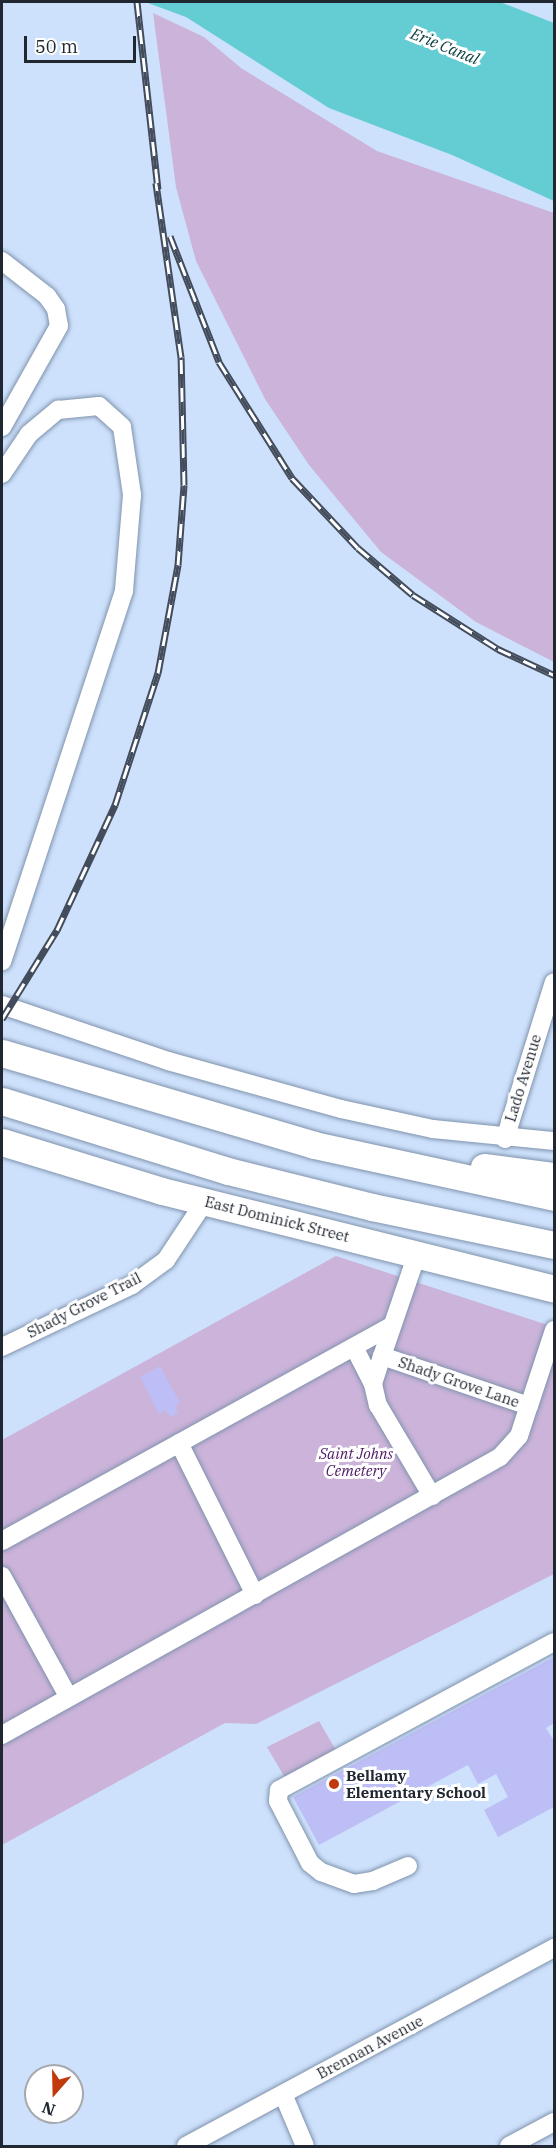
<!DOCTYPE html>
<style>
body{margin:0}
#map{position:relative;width:556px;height:2148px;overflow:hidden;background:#cde1fc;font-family:"IBM Plex Serif",serif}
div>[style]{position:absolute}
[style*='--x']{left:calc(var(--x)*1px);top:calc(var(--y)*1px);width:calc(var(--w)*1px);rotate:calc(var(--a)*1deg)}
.green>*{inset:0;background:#cbb3da}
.water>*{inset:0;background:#64cdd4}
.building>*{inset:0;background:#bebef6}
.roads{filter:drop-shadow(0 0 2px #8093ac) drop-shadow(0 0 2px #8093ac)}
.minor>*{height:18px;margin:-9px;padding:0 9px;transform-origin:9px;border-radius:9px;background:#fff}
.highway>*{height:27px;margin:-13.5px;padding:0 13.5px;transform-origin:13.5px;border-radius:13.5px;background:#fff}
.rail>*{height:7px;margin-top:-3.5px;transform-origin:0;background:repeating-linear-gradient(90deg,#fff 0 14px,#434c5a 0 28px);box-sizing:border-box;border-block:2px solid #434c5a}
.dots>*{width:16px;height:16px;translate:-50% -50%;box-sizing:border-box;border:3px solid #fff;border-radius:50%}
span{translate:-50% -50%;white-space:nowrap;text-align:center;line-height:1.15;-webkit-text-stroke:6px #fff;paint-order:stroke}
.street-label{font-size:15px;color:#202731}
.park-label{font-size:15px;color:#4b1963;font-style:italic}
.poi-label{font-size:15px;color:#202731;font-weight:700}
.left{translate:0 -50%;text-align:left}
.water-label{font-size:16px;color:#063a3d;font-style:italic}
.frame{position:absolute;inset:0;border:3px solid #202731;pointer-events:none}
.north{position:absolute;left:24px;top:2064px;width:60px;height:60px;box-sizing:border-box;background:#fff;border:2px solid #a6a9ad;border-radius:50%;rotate:200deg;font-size:16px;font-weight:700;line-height:24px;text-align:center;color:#202731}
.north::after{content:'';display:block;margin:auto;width:21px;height:27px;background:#c23a0b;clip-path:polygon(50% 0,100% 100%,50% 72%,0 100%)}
.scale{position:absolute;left:24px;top:36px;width:112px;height:27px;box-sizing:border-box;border:3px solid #202731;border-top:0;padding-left:8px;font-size:18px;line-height:21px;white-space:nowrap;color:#202731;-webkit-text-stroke:4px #fff;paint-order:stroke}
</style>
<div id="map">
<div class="green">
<i style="clip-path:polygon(153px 13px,204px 37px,241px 68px,377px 151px,554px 213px,554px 662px,476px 622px,381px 552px,309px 465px,265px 399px,196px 261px,176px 187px)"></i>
<i style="clip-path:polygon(336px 1256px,554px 1327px,554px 1574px,256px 1724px,225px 1723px,2px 1845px,2px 1440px)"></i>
<i style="clip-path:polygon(319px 1721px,337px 1752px,285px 1778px,267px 1747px)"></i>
</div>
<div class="water">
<i style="clip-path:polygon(145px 2px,500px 2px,554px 23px,554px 201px,452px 155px,329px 108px,186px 17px)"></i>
</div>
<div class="building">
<i style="clip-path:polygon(160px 1366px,180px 1403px,175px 1406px,178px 1413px,170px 1417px,166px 1410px,159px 1414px,140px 1377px)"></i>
<i style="clip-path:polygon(554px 1657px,554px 1723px,546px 1728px,554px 1741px,554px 1807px,498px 1837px,484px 1810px,508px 1797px,496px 1774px,478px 1784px,468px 1765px,319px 1845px,293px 1797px)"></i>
</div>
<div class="roads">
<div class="minor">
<i style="--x:2;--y:261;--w:57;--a:37.9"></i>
<i style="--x:47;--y:296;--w:16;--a:55"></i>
<i style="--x:56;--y:309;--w:17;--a:80"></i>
<i style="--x:59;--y:326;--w:116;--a:119.4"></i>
<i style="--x:2;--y:474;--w:48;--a:-56"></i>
<i style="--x:29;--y:434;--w:38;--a:-40"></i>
<i style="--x:58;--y:410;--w:41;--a:-5.6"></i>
<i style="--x:99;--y:406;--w:31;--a:42"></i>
<i style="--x:122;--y:427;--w:69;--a:81.6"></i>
<i style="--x:132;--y:495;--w:96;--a:94.8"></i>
<i style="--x:124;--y:591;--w:390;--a:108.2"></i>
<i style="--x:2;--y:1005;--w:175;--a:18.6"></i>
<i style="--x:168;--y:1061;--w:180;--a:15.5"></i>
<i style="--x:341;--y:1109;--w:94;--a:12.3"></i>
<i style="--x:433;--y:1129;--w:122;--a:5.7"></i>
<i style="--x:505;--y:1139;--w:164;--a:-72.7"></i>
<i style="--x:417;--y:1254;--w:108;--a:108.9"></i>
<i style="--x:382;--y:1356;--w:155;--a:18.8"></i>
<i style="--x:529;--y:1406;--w:80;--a:-71.8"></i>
<i style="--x:2;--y:1347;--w:144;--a:-25.5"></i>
<i style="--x:132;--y:1285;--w:42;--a:-36.3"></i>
<i style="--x:166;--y:1260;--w:71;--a:-56.5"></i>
<i style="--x:354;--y:1347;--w:42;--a:62.8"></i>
<i style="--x:382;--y:1356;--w:29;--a:108"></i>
<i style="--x:373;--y:1384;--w:22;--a:77"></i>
<i style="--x:378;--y:1405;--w:106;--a:59.3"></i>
<i style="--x:179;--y:1443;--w:170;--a:63.4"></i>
<i style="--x:2;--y:1541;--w:445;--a:-28.9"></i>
<i style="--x:2;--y:1576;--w:137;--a:61.2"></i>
<i style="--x:2;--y:1735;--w:570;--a:-29.17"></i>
<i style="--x:500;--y:1457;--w:28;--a:-48"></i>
<i style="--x:519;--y:1436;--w:32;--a:-72"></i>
<i style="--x:408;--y:1866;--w:38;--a:157"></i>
<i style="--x:373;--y:1881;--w:19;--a:171"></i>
<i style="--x:354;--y:1884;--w:35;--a:-160"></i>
<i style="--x:321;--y:1872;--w:14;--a:-141"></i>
<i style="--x:310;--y:1863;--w:70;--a:-117.3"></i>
<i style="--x:278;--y:1801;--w:11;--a:-85"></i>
<i style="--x:279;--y:1790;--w:312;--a:-28.3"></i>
<i style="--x:283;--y:2094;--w:56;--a:67.1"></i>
<i style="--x:186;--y:2146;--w:418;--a:-28.3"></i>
<i style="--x:509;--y:2146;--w:51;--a:-28.1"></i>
</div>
<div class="highway">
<i style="--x:2;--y:1053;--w:325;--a:16.4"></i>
<i style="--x:314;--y:1145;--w:246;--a:12.2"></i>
<i style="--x:2;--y:1101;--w:237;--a:17.2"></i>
<i style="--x:228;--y:1171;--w:148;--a:14"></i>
<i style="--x:372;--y:1207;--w:186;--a:11.8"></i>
<i style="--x:2;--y:1142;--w:167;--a:17"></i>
<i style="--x:162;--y:1191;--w:404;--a:14"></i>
<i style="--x:484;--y:1167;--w:71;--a:7.3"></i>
</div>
</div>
<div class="rail">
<i style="--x:137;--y:2;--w:188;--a:83.6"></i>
<i style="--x:170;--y:236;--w:135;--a:68.7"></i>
<i style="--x:219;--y:362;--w:137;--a:57.8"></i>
<i style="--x:292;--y:478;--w:96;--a:46.7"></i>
<i style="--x:358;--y:548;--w:72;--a:40.5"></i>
<i style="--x:413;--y:595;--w:101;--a:32.4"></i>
<i style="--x:498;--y:649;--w:62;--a:24.9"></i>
<i style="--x:2;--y:1019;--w:105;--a:-58.3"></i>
<i style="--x:57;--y:930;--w:138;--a:-65.1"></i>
<i style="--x:115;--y:805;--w:139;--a:-72"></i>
<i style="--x:158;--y:673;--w:110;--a:-79.5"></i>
<i style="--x:178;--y:565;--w:80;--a:-85.7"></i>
<i style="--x:184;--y:485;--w:128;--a:-91.3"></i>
<i style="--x:181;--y:357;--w:176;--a:-98.2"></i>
</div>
<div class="dots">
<i style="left:334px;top:1784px;background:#c23a0b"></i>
</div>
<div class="street-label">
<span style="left:523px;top:1078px;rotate:-73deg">Lado Avenue</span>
<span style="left:277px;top:1219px;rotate:14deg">East Dominick Street</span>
<span style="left:84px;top:1305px;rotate:-27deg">Shady Grove Trail</span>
<span style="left:459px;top:1382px;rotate:19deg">Shady Grove Lane</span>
<span style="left:370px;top:2047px;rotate:-28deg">Brennan Avenue</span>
</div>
<div class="park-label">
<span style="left:356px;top:1462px">Saint Johns<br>Cemetery</span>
</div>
<div class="poi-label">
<span class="left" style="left:346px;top:1784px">Bellamy<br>Elementary School</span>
</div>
<div class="water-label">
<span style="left:445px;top:46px;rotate:22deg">Erie Canal</span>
</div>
<div class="frame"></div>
<div class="north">N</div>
<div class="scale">50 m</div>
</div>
